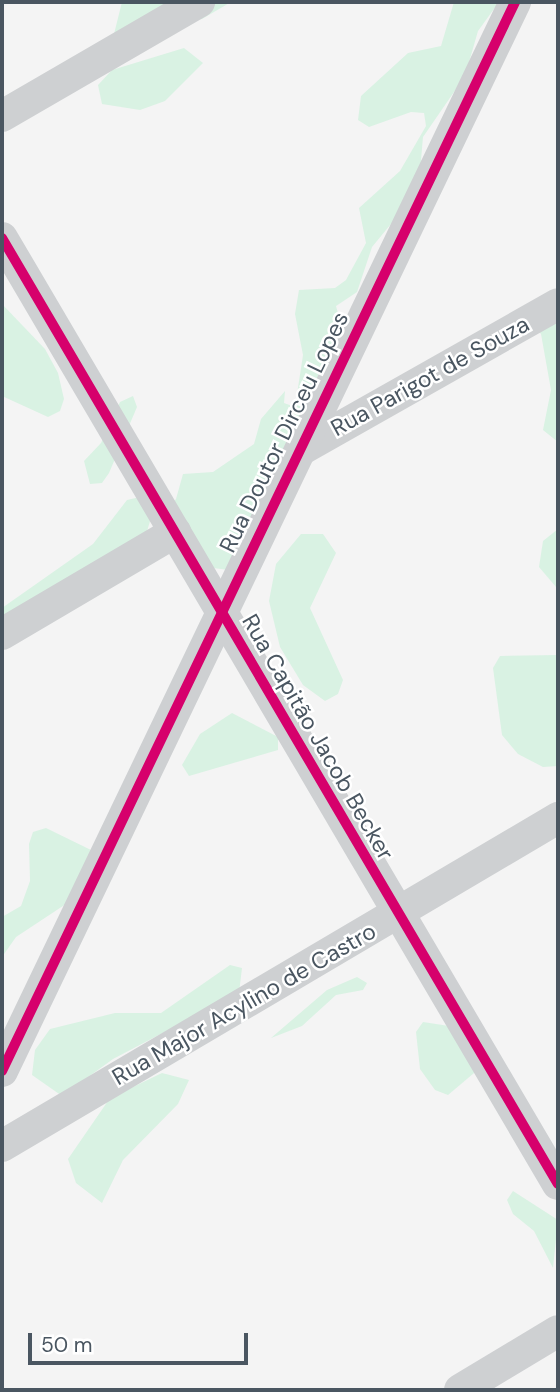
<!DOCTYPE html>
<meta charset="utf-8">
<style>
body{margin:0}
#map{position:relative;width:560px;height:1392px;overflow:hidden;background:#f4f4f4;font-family:"DM Sans",sans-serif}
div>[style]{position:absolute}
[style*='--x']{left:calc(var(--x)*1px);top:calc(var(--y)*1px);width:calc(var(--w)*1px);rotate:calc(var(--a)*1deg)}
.green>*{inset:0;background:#d9f2e3}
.minor>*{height:32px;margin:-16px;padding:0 16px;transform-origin:16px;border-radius:16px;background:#ced0d2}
.cycleway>*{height:10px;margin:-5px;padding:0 5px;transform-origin:5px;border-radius:5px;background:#d6006c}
span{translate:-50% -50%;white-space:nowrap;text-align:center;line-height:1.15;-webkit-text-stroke:5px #fff;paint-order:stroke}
.street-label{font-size:23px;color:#4a5661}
.frame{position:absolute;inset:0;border:4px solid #4a5661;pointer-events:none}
.scale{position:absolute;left:28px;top:1333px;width:220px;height:32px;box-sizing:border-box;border:4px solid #4a5661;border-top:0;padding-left:9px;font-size:21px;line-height:24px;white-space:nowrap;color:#4a5661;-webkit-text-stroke:5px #fff;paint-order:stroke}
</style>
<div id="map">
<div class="green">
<i style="clip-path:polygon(122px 2px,231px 2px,202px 19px,114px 34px)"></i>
<i style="clip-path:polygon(454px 2px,499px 2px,478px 31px,465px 76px,423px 137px,421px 160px,432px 174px,372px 247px,357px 292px,336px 306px,342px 328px,319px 369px,315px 396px,237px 571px,213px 568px,165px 511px,176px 499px,183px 474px,213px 472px,254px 444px,261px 419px,285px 391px,284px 403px,295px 407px,303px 355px,295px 314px,299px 290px,335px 288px,346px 280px,366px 243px,359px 208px,400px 171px,426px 126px,424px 113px,411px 112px,369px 127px,358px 120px,361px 96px,408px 53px,441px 46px)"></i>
<i style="clip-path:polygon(184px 48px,203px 63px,165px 101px,140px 110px,102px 104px,98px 85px,112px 70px)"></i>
<i style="clip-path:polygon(2px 304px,45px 349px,58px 373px,64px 399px,60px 411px,48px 417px,2px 396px)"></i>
<i style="clip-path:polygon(558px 306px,558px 442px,543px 430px,551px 390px,541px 334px,533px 325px)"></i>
<i style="clip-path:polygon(133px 396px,137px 407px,109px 473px,102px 483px,90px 484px,84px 461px,101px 443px,120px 402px)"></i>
<i style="clip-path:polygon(144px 496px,151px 518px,144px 541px,2px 626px,2px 608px,93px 544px,127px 500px)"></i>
<i style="clip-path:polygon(558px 529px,558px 585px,556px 587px,539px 567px,543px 541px)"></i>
<i style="clip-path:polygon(301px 534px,323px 534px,336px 553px,310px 608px,343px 680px,338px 694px,325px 701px,303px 685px,280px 647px,269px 601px,276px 564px)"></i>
<i style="clip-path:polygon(558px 655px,558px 766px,543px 767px,518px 754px,502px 735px,493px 668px,500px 656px)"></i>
<i style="clip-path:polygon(232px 713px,278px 737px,278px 750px,189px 776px,182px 765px,200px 734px)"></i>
<i style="clip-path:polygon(46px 828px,91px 850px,69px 902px,16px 937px,2px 957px,2px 917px,21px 906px,30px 881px,29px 844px,33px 832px)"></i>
<i style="clip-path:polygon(230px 965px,242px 968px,239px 993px,113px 1059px,62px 1096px,32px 1075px,35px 1050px,50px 1029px,115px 1013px,161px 1013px)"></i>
<i style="clip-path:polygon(357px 977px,367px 983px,363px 990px,336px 995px,302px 1026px,271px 1038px,327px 990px)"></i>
<i style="clip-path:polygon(423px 1022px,449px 1026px,480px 1068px,448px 1095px,435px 1090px,420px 1069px,416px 1032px)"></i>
<i style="clip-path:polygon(162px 1073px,189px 1080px,178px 1104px,123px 1160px,102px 1203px,76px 1183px,68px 1159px,110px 1098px)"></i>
<i style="clip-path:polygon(513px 1191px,558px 1220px,553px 1268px,534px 1231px,513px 1214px,507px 1200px)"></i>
</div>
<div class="minor">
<i style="--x:2;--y:116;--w:228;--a:-30.1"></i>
<i style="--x:2;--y:238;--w:1097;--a:59.56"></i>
<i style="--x:302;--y:449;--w:294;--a:-29.5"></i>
<i style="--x:2;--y:634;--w:201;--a:-30.5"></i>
<i style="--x:2;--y:1071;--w:1186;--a:-64.36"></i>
<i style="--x:2;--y:1146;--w:646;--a:-30.54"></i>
<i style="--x:460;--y:1390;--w:114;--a:-31"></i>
</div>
<div class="cycleway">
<i style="--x:2;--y:238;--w:1097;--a:59.56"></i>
<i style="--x:2;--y:1071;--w:1186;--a:-64.36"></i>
</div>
<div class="street-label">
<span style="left:430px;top:376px;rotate:-29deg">Rua Parigot de Souza</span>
<span style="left:284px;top:432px;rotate:-64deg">Rua Doutor Dirceu Lopes</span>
<span style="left:318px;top:737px;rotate:60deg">Rua Capitão Jacob Becker</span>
<span style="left:244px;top:1004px;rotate:-30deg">Rua Major Acylino de Castro</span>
</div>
<div class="frame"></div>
<div class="scale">50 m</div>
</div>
